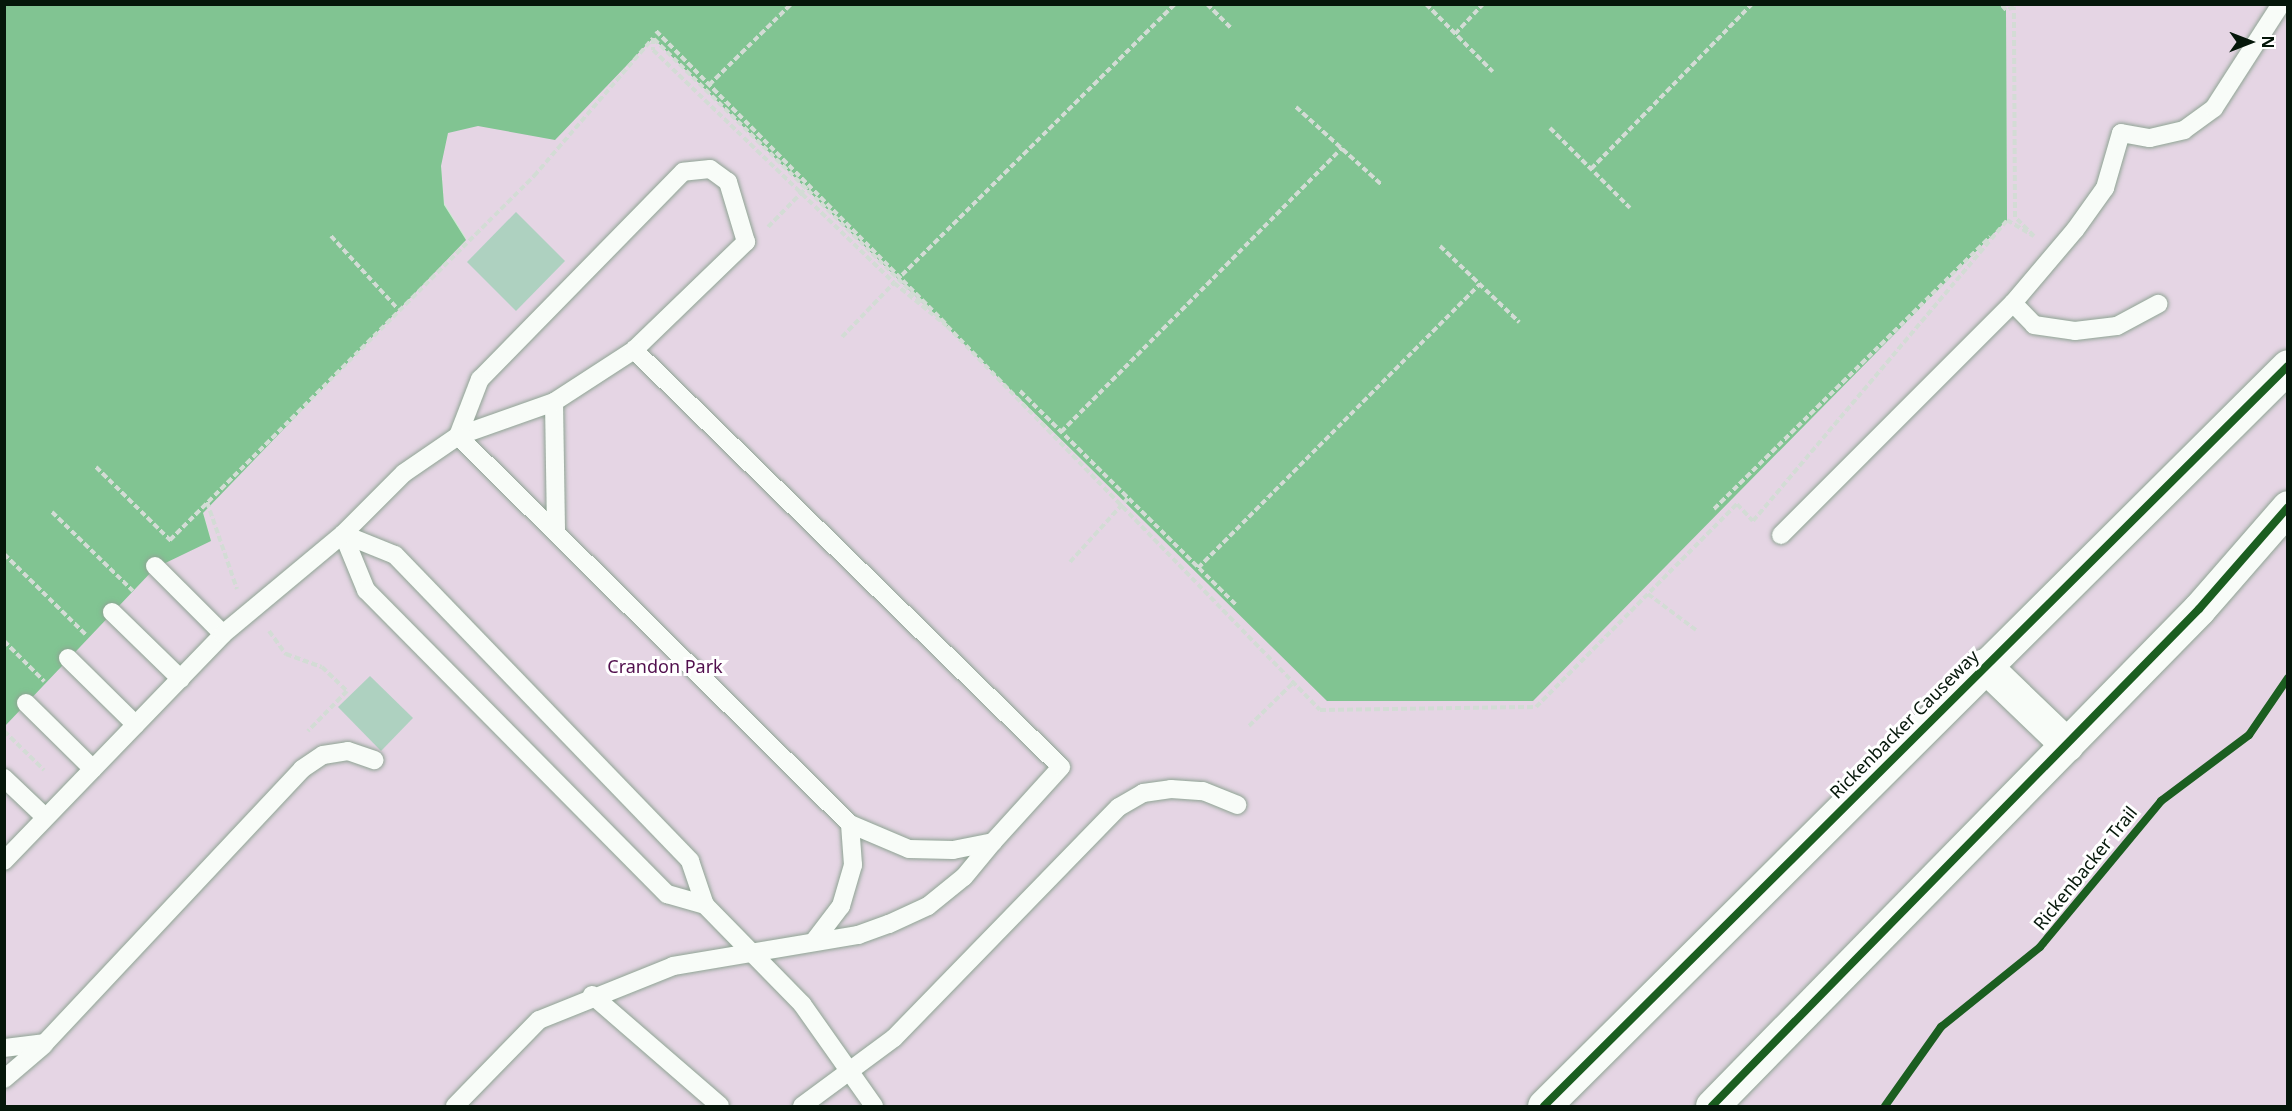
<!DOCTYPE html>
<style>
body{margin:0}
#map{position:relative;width:2292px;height:1111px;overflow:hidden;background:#cee9d3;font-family:"Noto Sans",sans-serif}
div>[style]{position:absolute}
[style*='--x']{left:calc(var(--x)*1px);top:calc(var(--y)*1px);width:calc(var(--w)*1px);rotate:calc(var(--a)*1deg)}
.green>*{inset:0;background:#e5d5e4}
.water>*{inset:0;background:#81c492}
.building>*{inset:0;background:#aed1c0}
.path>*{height:4px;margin-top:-2px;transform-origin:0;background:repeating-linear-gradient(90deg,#d3dcd5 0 6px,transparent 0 9px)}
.roads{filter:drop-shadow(0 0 2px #8fa494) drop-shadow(0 0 2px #8fa494)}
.service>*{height:18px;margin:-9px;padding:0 9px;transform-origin:9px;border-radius:9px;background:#f8fcf8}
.primary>*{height:33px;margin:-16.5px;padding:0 16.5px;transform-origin:16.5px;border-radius:16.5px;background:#f8fcf8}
.cycleway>*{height:8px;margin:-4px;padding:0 4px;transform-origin:4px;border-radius:4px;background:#1b5e20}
span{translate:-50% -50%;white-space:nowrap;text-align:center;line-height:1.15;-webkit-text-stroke:6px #fff;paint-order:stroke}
.park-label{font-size:18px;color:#510f4d}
.street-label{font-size:18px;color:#05170a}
.frame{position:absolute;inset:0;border:6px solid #05170a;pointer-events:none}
.north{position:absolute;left:2220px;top:12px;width:60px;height:60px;-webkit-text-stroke:4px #fff;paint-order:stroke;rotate:90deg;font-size:16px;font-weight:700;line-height:24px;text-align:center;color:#05170a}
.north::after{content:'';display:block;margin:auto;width:21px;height:27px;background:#05170a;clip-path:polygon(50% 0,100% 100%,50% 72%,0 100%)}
</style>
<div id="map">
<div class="green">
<i style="clip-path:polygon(2001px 5px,2287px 5px,2287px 1106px,5px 1106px,4px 725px,155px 566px,211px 540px,203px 512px,466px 238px,444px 203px,441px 164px,448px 132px,653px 38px,2007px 220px,2006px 10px)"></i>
</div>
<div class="water">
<i style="clip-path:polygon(2001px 4px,2006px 10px,2007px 220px,1533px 701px,1327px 701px,653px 38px,555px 140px,478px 126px,448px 133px,441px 166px,444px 205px,466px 240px,203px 513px,211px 541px,155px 568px,5px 726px,5px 5px)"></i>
</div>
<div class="building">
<i style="clip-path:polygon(516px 212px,565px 261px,516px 311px,467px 262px)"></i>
<i style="clip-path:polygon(370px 676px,413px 718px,381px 751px,338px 707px)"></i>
</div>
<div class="path">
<i style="--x:1207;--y:4;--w:35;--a:45"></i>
<i style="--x:1426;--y:4;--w:95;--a:45.4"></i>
<i style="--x:656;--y:31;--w:414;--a:45.3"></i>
<i style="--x:1455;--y:34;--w:41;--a:-47"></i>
<i style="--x:654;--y:39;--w:383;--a:44.5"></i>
<i style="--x:709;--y:85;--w:115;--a:-44.6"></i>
<i style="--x:1296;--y:107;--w:116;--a:42.2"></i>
<i style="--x:1550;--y:128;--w:113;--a:45"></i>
<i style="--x:1591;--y:169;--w:231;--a:-45.7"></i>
<i style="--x:768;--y:227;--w:56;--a:-45.7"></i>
<i style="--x:331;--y:236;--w:99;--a:47.5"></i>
<i style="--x:1440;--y:246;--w:110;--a:43.9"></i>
<i style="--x:902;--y:275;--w:385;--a:-44.8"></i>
<i style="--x:842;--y:337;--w:75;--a:-46.1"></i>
<i style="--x:1020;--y:391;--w:304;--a:44.7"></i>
<i style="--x:1061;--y:432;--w:400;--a:-45.3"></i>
<i style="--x:96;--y:467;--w:107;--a:44.6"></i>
<i style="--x:207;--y:502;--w:92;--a:71"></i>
<i style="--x:1714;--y:509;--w:388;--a:-44.6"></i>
<i style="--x:52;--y:512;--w:113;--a:44.3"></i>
<i style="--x:170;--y:540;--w:515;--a:-45"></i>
<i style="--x:534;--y:176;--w:182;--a:-49.2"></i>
<i style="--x:653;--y:38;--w:12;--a:90"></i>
<i style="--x:653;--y:50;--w:335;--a:44"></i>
<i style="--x:894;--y:283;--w:68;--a:39.1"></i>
<i style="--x:947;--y:326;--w:535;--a:45.83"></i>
<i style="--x:1320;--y:710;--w:216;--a:-0.8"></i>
<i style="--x:1536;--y:707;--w:286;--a:-45.3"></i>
<i style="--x:1737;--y:504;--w:23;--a:47"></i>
<i style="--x:1753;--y:521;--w:394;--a:-49.8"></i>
<i style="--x:2007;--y:220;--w:31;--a:31"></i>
<i style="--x:2034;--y:236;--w:27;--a:-135"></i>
<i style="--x:2015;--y:217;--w:210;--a:-90.3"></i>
<i style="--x:2014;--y:7;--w:9;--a:159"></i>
<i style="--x:2006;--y:10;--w:8;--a:-130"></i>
<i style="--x:4;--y:554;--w:115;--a:44.6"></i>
<i style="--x:1070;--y:562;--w:86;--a:-47.8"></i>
<i style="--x:1198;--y:568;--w:400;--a:-45.2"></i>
<i style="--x:1648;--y:594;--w:60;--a:36.9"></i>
<i style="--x:269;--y:631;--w:29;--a:54"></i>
<i style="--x:286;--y:654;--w:38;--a:20"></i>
<i style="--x:322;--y:667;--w:35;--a:44"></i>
<i style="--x:347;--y:691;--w:56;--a:134.3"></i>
<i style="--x:4;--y:641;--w:57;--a:45"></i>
<i style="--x:1249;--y:726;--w:63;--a:-44.4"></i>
<i style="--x:4;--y:731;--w:56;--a:44.3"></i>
</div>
<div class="roads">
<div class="service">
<i style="--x:2013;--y:303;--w:30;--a:46"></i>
<i style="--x:2034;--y:325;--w:41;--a:8.3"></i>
<i style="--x:2075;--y:331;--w:42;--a:-6.8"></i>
<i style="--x:2117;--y:326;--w:47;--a:-28.2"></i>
<i style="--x:554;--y:402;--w:130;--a:89.1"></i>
<i style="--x:343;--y:534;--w:56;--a:22"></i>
<i style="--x:395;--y:555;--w:425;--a:46"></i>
<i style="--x:690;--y:861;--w:46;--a:71.2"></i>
<i style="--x:705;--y:905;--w:139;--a:45.6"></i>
<i style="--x:802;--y:1004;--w:125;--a:54.8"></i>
<i style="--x:343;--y:534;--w:61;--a:67.7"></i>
<i style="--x:366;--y:590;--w:428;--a:45.3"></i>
<i style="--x:667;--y:894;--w:40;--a:16"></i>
<i style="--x:1781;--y:535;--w:328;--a:-45"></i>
<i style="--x:2013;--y:303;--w:96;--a:-49.7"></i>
<i style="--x:2075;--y:230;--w:52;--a:-54.5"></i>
<i style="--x:2105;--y:188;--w:57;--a:-73.8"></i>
<i style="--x:2121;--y:133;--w:29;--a:10"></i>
<i style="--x:2150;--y:138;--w:35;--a:-13"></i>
<i style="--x:2184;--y:130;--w:37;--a:-36"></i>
<i style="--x:2214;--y:108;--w:124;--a:-57.2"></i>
<i style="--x:155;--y:566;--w:96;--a:45"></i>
<i style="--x:112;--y:612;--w:96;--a:44.2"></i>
<i style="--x:68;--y:658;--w:95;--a:44.6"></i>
<i style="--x:26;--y:703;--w:94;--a:44.6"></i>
<i style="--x:4;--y:778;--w:57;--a:43.6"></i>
<i style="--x:4;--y:861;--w:315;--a:-46"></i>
<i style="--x:223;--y:634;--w:156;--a:-39.8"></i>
<i style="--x:343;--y:534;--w:86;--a:-45"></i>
<i style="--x:404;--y:473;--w:65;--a:-34.4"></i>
<i style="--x:458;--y:436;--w:102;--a:-19.5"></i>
<i style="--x:554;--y:402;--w:95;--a:-33"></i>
<i style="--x:634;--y:350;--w:156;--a:-44"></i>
<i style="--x:746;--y:242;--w:63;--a:-106.7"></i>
<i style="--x:728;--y:182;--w:22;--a:-144"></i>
<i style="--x:710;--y:169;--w:27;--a:174"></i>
<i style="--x:683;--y:172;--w:290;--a:134.4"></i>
<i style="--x:480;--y:379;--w:61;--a:111.1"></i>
<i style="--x:458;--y:436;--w:552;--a:44.71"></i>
<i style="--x:850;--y:824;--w:64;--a:23"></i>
<i style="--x:909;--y:849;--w:44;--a:1.3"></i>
<i style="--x:953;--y:850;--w:41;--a:-11.3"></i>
<i style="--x:993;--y:842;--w:101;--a:-47.8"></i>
<i style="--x:1061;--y:767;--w:597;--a:-135.68"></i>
<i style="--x:815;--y:940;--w:43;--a:-52.6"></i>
<i style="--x:841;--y:906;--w:43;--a:-73.7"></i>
<i style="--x:853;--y:865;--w:41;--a:-94.2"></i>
<i style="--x:592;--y:995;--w:169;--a:40.9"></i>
<i style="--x:4;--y:1048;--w:41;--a:-7"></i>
<i style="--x:45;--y:1043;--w:376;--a:-46.8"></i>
<i style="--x:302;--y:769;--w:25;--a:-34"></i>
<i style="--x:323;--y:755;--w:25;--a:-9"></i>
<i style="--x:348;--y:751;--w:28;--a:19"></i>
<i style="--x:4;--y:1079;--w:52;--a:-40.4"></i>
<i style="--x:455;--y:1106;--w:120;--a:-45.7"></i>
<i style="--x:539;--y:1020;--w:144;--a:-21.9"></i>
<i style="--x:673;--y:966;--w:188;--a:-9.5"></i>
<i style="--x:858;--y:935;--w:33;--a:-20"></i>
<i style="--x:889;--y:924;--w:43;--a:-24.8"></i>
<i style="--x:928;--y:906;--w:46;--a:-38.9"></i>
<i style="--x:964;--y:877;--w:45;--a:-50.4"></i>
<i style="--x:802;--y:1106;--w:114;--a:-36.5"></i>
<i style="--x:894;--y:1038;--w:322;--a:-45.8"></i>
<i style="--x:1119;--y:807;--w:28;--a:-30"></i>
<i style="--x:1143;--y:793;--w:28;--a:-8"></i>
<i style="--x:1171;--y:789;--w:32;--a:4"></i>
<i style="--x:1203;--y:791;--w:37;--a:22"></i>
</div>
<div class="primary">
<i style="--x:1984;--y:665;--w:115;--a:43.9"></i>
<i style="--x:1544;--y:1106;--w:1049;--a:-44.85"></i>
<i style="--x:1712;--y:1106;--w:696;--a:-45.58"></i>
<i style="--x:2199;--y:609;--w:135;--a:-48.9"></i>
</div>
</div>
<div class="cycleway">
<i style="--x:1544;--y:1106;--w:1049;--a:-44.85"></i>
<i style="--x:1712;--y:1106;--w:696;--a:-45.58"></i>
<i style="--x:2199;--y:609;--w:135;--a:-48.9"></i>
<i style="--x:1885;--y:1106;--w:97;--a:-54.7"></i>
<i style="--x:1941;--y:1027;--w:127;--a:-38.9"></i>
<i style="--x:2040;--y:947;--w:190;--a:-50.3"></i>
<i style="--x:2161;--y:801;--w:110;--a:-36.9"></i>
<i style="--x:2249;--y:735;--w:69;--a:-55.6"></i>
</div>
<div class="park-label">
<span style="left:665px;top:666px">Crandon Park</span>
</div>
<div class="street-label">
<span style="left:1904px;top:724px;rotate:-45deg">Rickenbacker Causeway</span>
<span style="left:2085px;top:868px;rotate:-51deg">Rickenbacker Trail</span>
</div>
<div class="frame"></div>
<div class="north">N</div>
</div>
